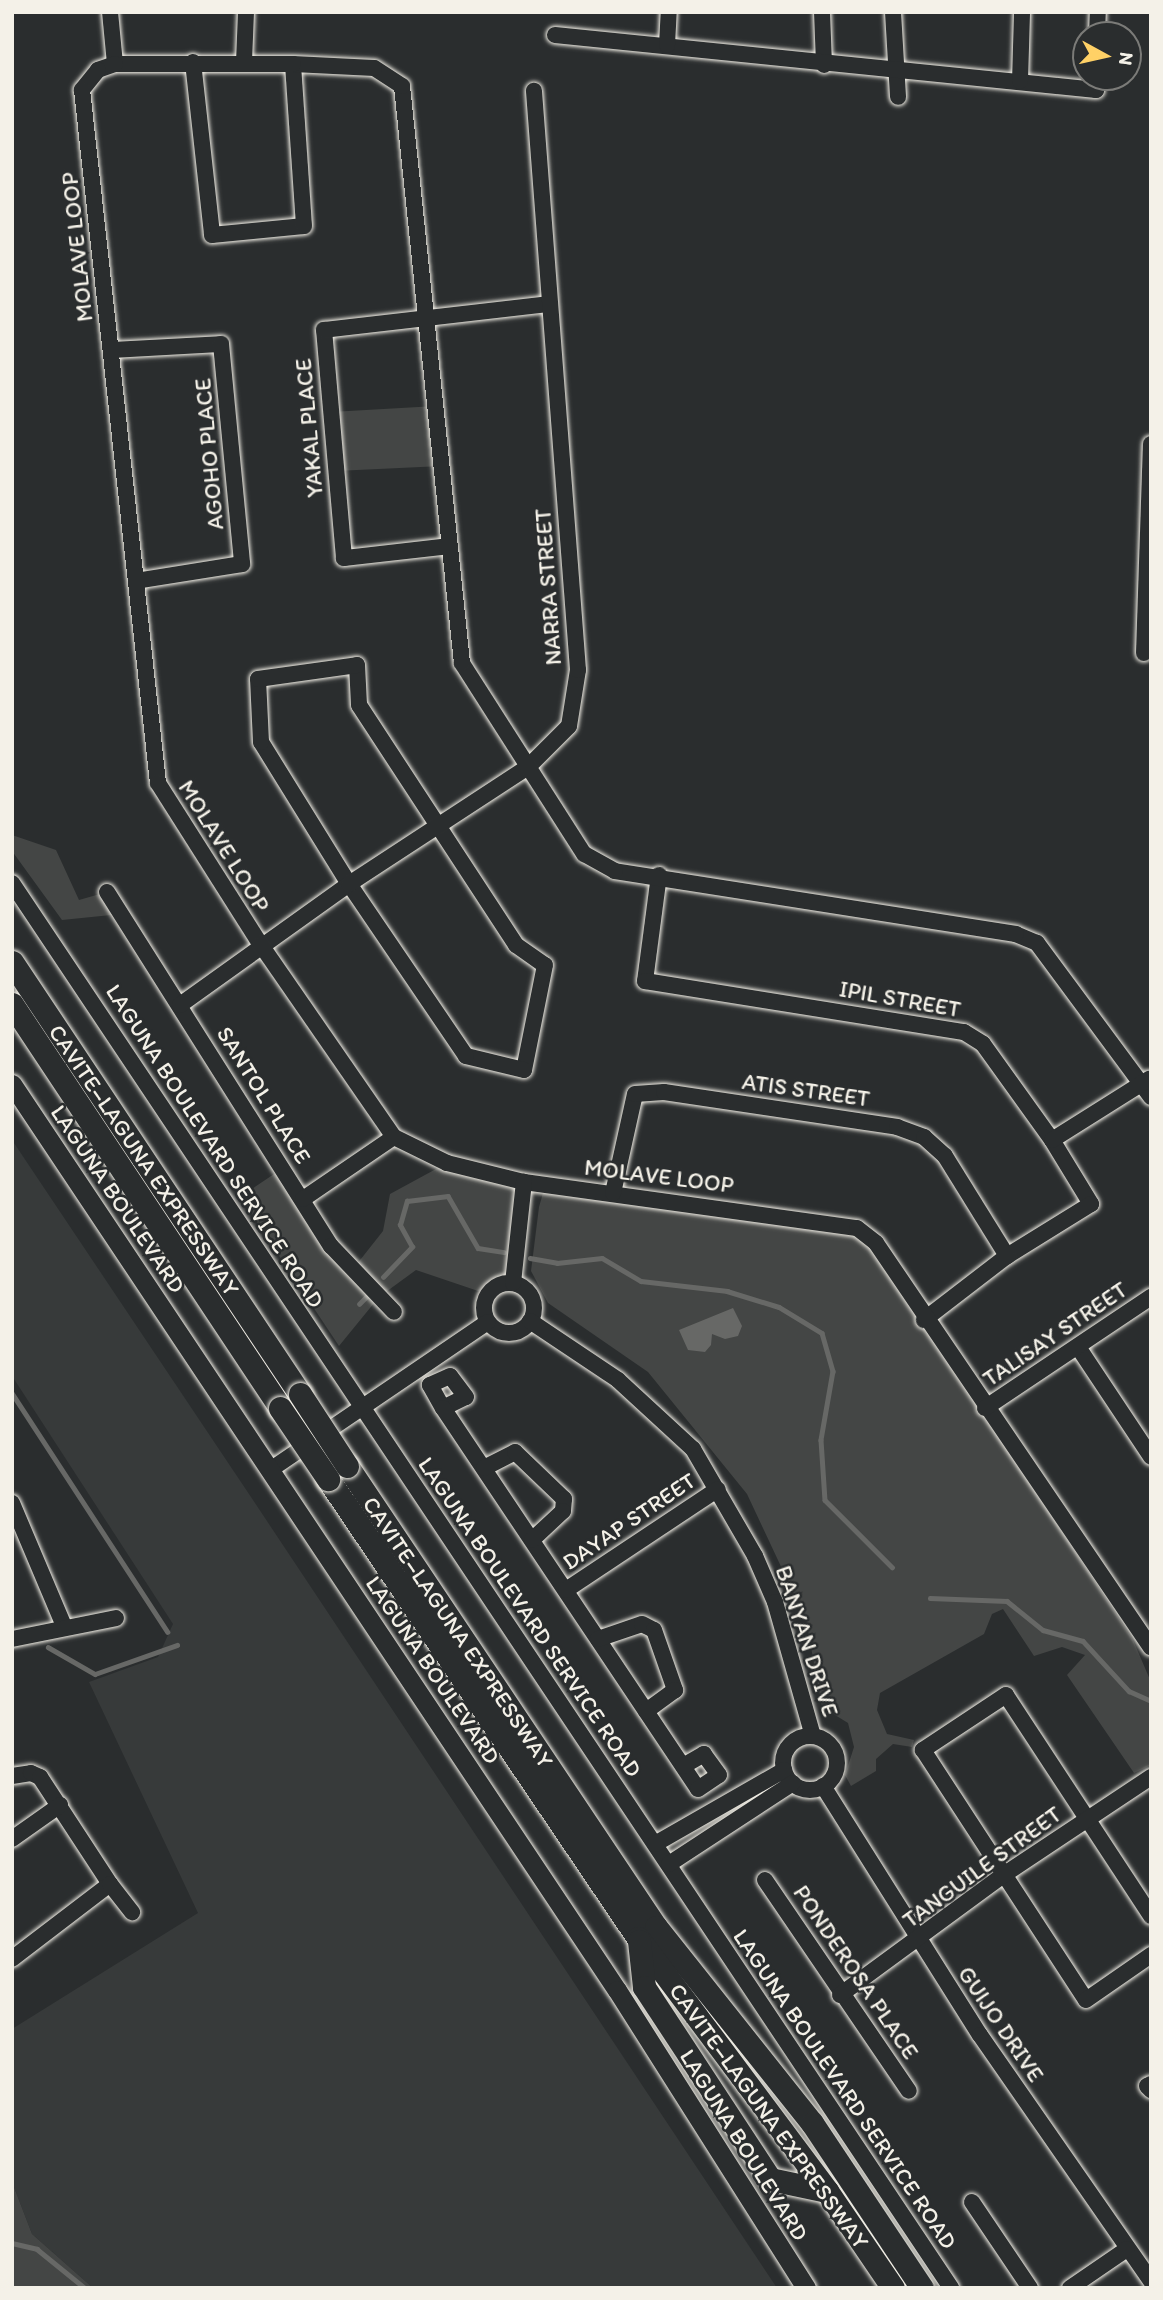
<!DOCTYPE html>
<meta charset="utf-8">
<style>
body{margin:0}
#map{position:relative;width:1163px;height:2300px;overflow:hidden;background:#2a2d2e;font-family:Itim,sans-serif}
div>[style]{position:absolute}
[style*='--x']{left:calc(var(--x)*1px);top:calc(var(--y)*1px);width:calc(var(--w)*1px);rotate:calc(var(--a)*1deg)}
.built>*{inset:0;background:#373a3a}
.green>*{inset:0;background:#444645}
.water>*{inset:0;background:#676866}
.stream>*{height:4.5px;margin:-2.25px;padding:0 2.25px;transform-origin:2.25px;border-radius:2.25px;background:#676866}
.roads{filter:drop-shadow(0 0 2px #f4f1e8) drop-shadow(0 0 2px #f4f1e8)}
.minor>*{height:16px;margin:-8px;padding:0 8px;transform-origin:8px;border-radius:8px;background:#2a2d2e}
.minor>.ring{margin:-8px;padding:0;box-sizing:content-box;background:none;border:16px solid #2a2d2e;border-radius:50%}
.major>*{height:19px;margin:-9.5px;padding:0 9.5px;transform-origin:9.5px;border-radius:9.5px;background:#2a2d2e}
.highway>*{height:23px;margin:-11.5px;padding:0 11.5px;transform-origin:11.5px;border-radius:11.5px;background:#2a2d2e}
.bridges{filter:drop-shadow(0 0 2px #f4f1e8) drop-shadow(0 0 2px #f4f1e8)}
.highway-bridge>*{height:23px;margin:-11.5px;padding:0 11.5px;transform-origin:11.5px;border-radius:11.5px;background:#2a2d2e}
span{translate:-50% -50%;white-space:nowrap;text-align:center;line-height:1.15;-webkit-text-stroke:5px #2a2d2e;paint-order:stroke}
.street-label{font-size:23px;color:#f4f1e8}
.frame{position:absolute;inset:0;border:14px solid #f4f1e8;pointer-events:none}
.north{position:absolute;left:1072px;top:21px;width:70px;height:70px;box-sizing:border-box;background:#2a2d2e;border:2px solid #7b7b78;border-radius:50%;rotate:98deg;font-size:19px;font-weight:700;line-height:28px;text-align:center;color:#f4f1e8}
.north::after{content:'';display:block;margin:auto;width:24px;height:32px;background:#ffd166;clip-path:polygon(50% 0,100% 100%,50% 72%,0 100%)}
</style>
<div id="map">
<div class="built">
<i style="clip-path:polygon(12px 1140px,251px 1497px,777px 2288px,93px 2288px,32px 2234px,12px 2182px,12px 2029px,198px 1913px,89px 1682px,158px 1657px,173px 1624px,12px 1376px)"></i>
</div>
<div class="green">
<i style="clip-path:polygon(436px 406px,442px 466px,336px 471px,331px 412px)"></i>
<i style="clip-path:polygon(12px 835px,56px 850px,79px 900px,107px 892px,121px 914px,62px 920px,12px 851px)"></i>
<i style="clip-path:polygon(447px 1163px,524px 1182px,508px 1283px,487px 1294px,416px 1270px,379px 1297px,339px 1346px,240px 1197px,283px 1168px,353px 1269px,383px 1231px,390px 1194px)"></i>
<i style="clip-path:polygon(554px 1189px,855px 1231px,873px 1245px,1133px 1640px,1151px 1682px,1151px 1765px,1134px 1773px,1067px 1675px,1085px 1655px,1062px 1647px,1034px 1656px,1003px 1609px,992px 1614px,984px 1634px,880px 1693px,877px 1710px,887px 1734px,914px 1740px,912px 1747px,893px 1744px,876px 1759px,876px 1771px,851px 1786px,845px 1775px,854px 1747px,848px 1723px,822px 1707px,806px 1620px,747px 1494px,648px 1372px,548px 1303px,531px 1271px,539px 1207px,543px 1193px)"></i>
<i style="clip-path:polygon(12px 2182px,32px 2234px,93px 2288px,13px 2288px)"></i>
</div>
<div class="water">
<i style="clip-path:polygon(733px 1308px,742px 1326px,738px 1336px,725px 1339px,712px 1334px,711px 1345px,705px 1352px,688px 1350px,679px 1330px)"></i>
</div>
<div class="stream">
<i style="--x:530;--y:1258;--w:27;--a:10"></i>
<i style="--x:557;--y:1263;--w:45;--a:-6.3"></i>
<i style="--x:602;--y:1258;--w:45;--a:30.5"></i>
<i style="--x:641;--y:1281;--w:87;--a:6.6"></i>
<i style="--x:727;--y:1291;--w:54;--a:17.1"></i>
<i style="--x:779;--y:1307;--w:50;--a:31.2"></i>
<i style="--x:822;--y:1333;--w:40;--a:74"></i>
<i style="--x:833;--y:1371;--w:70;--a:99.9"></i>
<i style="--x:821;--y:1440;--w:60;--a:86.2"></i>
<i style="--x:825;--y:1500;--w:95;--a:45"></i>
<i style="--x:383;--y:1277;--w:42;--a:-46"></i>
<i style="--x:412;--y:1247;--w:25;--a:-119"></i>
<i style="--x:400;--y:1225;--w:25;--a:-74"></i>
<i style="--x:407;--y:1201;--w:41;--a:-7"></i>
<i style="--x:448;--y:1196;--w:60;--a:60"></i>
<i style="--x:478;--y:1248;--w:26;--a:9"></i>
<i style="--x:359;--y:1304;--w:11;--a:-45"></i>
<i style="--x:12;--y:1393;--w:285;--a:56.9"></i>
<i style="--x:930;--y:1598;--w:77;--a:2.2"></i>
<i style="--x:1007;--y:1601;--w:46;--a:38.9"></i>
<i style="--x:1043;--y:1630;--w:41;--a:15.4"></i>
<i style="--x:1083;--y:1641;--w:68;--a:47.4"></i>
<i style="--x:1129;--y:1691;--w:24;--a:24"></i>
<i style="--x:48;--y:1647;--w:54;--a:29.9"></i>
<i style="--x:95;--y:1674;--w:87;--a:-19.5"></i>
<i style="--x:12;--y:2243;--w:26;--a:13"></i>
<i style="--x:37;--y:2249;--w:62;--a:39.1"></i>
</div>
<div class="roads">
<div class="minor">
<i style="--x:110;--y:12;--w:52;--a:84.5"></i>
<i style="--x:822;--y:12;--w:53;--a:87.8"></i>
<i style="--x:893;--y:12;--w:85;--a:86.6"></i>
<i style="--x:555;--y:35;--w:544;--a:5.8"></i>
<i style="--x:1096;--y:90;--w:13;--a:-90"></i>
<i style="--x:1097;--y:35;--w:23;--a:-88"></i>
<i style="--x:667;--y:45;--w:33;--a:-87"></i>
<i style="--x:193;--y:62;--w:174;--a:83.7"></i>
<i style="--x:212;--y:235;--w:92;--a:-5.6"></i>
<i style="--x:304;--y:226;--w:162;--a:-93.9"></i>
<i style="--x:244;--y:62;--w:50;--a:-87.7"></i>
<i style="--x:1020;--y:81;--w:69;--a:-88.3"></i>
<i style="--x:111;--y:350;--w:110;--a:-3.1"></i>
<i style="--x:221;--y:344;--w:221;--a:84.5"></i>
<i style="--x:242;--y:564;--w:107;--a:170.9"></i>
<i style="--x:450;--y:546;--w:107;--a:173.5"></i>
<i style="--x:344;--y:558;--w:229;--a:-95"></i>
<i style="--x:324;--y:330;--w:226;--a:-6.6"></i>
<i style="--x:1144;--y:653;--w:209;--a:-88.1"></i>
<i style="--x:357;--y:665;--w:40;--a:87.1"></i>
<i style="--x:359;--y:705;--w:287;--a:56.8"></i>
<i style="--x:516;--y:945;--w:35;--a:35"></i>
<i style="--x:545;--y:965;--w:107;--a:101.3"></i>
<i style="--x:524;--y:1070;--w:60;--a:-166.4"></i>
<i style="--x:466;--y:1056;--w:208;--a:-124.2"></i>
<i style="--x:349;--y:884;--w:167;--a:-121.8"></i>
<i style="--x:261;--y:742;--w:63;--a:-92.7"></i>
<i style="--x:258;--y:679;--w:100;--a:-8"></i>
<i style="--x:659;--y:875;--w:107;--a:97.5"></i>
<i style="--x:645;--y:981;--w:323;--a:9.1"></i>
<i style="--x:964;--y:1032;--w:22;--a:32"></i>
<i style="--x:983;--y:1044;--w:118;--a:54.3"></i>
<i style="--x:1052;--y:1140;--w:75;--a:58.6"></i>
<i style="--x:1091;--y:1204;--w:99;--a:148.2"></i>
<i style="--x:1007;--y:1256;--w:105;--a:142.4"></i>
<i style="--x:12;--y:883;--w:1690;--a:56.24"></i>
<i style="--x:107;--y:892;--w:419;--a:57.7"></i>
<i style="--x:331;--y:1246;--w:91;--a:46.3"></i>
<i style="--x:180;--y:1005;--w:208;--a:-35.6"></i>
<i style="--x:349;--y:884;--w:214;--a:-33.2"></i>
<i style="--x:528;--y:767;--w:58;--a:-45"></i>
<i style="--x:569;--y:726;--w:57;--a:-80.9"></i>
<i style="--x:578;--y:670;--w:581;--a:-94.35"></i>
<i style="--x:1151;--y:1097;--w:192;--a:-126.5"></i>
<i style="--x:1037;--y:943;--w:23;--a:-157"></i>
<i style="--x:1016;--y:934;--w:406;--a:-171.1"></i>
<i style="--x:615;--y:871;--w:35;--a:-151"></i>
<i style="--x:584;--y:854;--w:227;--a:-122.6"></i>
<i style="--x:462;--y:663;--w:580;--a:-95.94"></i>
<i style="--x:402;--y:86;--w:33;--a:-147"></i>
<i style="--x:374;--y:68;--w:81;--a:-177.2"></i>
<i style="--x:293;--y:64;--w:178;--a:180"></i>
<i style="--x:115;--y:64;--w:18;--a:161"></i>
<i style="--x:98;--y:70;--w:26;--a:129"></i>
<i style="--x:82;--y:90;--w:697;--a:83.74"></i>
<i style="--x:158;--y:783;--w:192;--a:57.6"></i>
<i style="--x:261;--y:945;--w:234;--a:55.3"></i>
<i style="--x:394;--y:1137;--w:59;--a:26.1"></i>
<i style="--x:447;--y:1163;--w:79;--a:13.9"></i>
<i style="--x:524;--y:1182;--w:336;--a:7.9"></i>
<i style="--x:857;--y:1228;--w:24;--a:38"></i>
<i style="--x:876;--y:1243;--w:489;--a:55.8"></i>
<i style="--x:1052;--y:1140;--w:115;--a:-32.2"></i>
<i style="--x:613;--y:1193;--w:101;--a:-77.5"></i>
<i style="--x:635;--y:1094;--w:29;--a:-4"></i>
<i style="--x:664;--y:1092;--w:236;--a:8.5"></i>
<i style="--x:897;--y:1127;--w:29;--a:20"></i>
<i style="--x:924;--y:1137;--w:28;--a:42"></i>
<i style="--x:945;--y:1156;--w:118;--a:58.2"></i>
<i style="--x:303;--y:1199;--w:110;--a:-34.3"></i>
<i class="ring" style="left:484px;top:1283px;width:34px;height:34px"></i>
<i style="--x:513;--y:1283;--w:102;--a:-83.8"></i>
<i style="--x:530;--y:1321;--w:106;--a:33.8"></i>
<i style="--x:618;--y:1380;--w:102;--a:42.6"></i>
<i style="--x:693;--y:1449;--w:124;--a:59.9"></i>
<i style="--x:755;--y:1556;--w:50;--a:66.5"></i>
<i style="--x:775;--y:1602;--w:139;--a:74.2"></i>
<i style="--x:1078;--y:1347;--w:132;--a:56.4"></i>
<i style="--x:443;--y:1408;--w:25;--a:-26"></i>
<i style="--x:466;--y:1397;--w:26;--a:-127"></i>
<i style="--x:450;--y:1376;--w:22;--a:156"></i>
<i style="--x:430;--y:1385;--w:26;--a:61"></i>
<i style="--x:443;--y:1408;--w:458;--a:56.2"></i>
<i style="--x:698;--y:1789;--w:25;--a:-34"></i>
<i style="--x:719;--y:1775;--w:26;--a:-126"></i>
<i style="--x:704;--y:1754;--w:24;--a:150"></i>
<i style="--x:985;--y:1408;--w:200;--a:-33.8"></i>
<i style="--x:484;--y:1468;--w:35;--a:-27"></i>
<i style="--x:515;--y:1452;--w:68;--a:43.8"></i>
<i style="--x:564;--y:1499;--w:12;--a:95"></i>
<i style="--x:563;--y:1511;--w:42;--a:136.9"></i>
<i style="--x:270;--y:1470;--w:263;--a:-34.2"></i>
<i style="--x:12;--y:1503;--w:134;--a:67.1"></i>
<i style="--x:566;--y:1590;--w:182;--a:-33.6"></i>
<i style="--x:12;--y:1639;--w:106;--a:-11.4"></i>
<i style="--x:598;--y:1639;--w:46;--a:-18.8"></i>
<i style="--x:642;--y:1624;--w:13;--a:27"></i>
<i style="--x:654;--y:1630;--w:64;--a:70.7"></i>
<i style="--x:675;--y:1690;--w:36;--a:144"></i>
<i class="ring" style="left:783px;top:1736px;width:38px;height:38px"></i>
<i style="--x:12;--y:1776;--w:19;--a:-9"></i>
<i style="--x:31;--y:1773;--w:10;--a:24"></i>
<i style="--x:40;--y:1777;--w:128;--a:56.8"></i>
<i style="--x:110;--y:1884;--w:123;--a:142.6"></i>
<i style="--x:823;--y:1786;--w:294;--a:57.8"></i>
<i style="--x:980;--y:2035;--w:300;--a:55.2"></i>
<i style="--x:12;--y:1839;--w:59;--a:-35.3"></i>
<i style="--x:655;--y:1844;--w:149;--a:-29.8"></i>
<i style="--x:669;--y:1864;--w:148;--a:-33.2"></i>
<i style="--x:765;--y:1880;--w:255;--a:55.7"></i>
<i style="--x:110;--y:1884;--w:36;--a:52"></i>
<i style="--x:1151;--y:1916;--w:264;--a:-123.3"></i>
<i style="--x:1006;--y:1695;--w:100;--a:146.5"></i>
<i style="--x:923;--y:1750;--w:298;--a:56.9"></i>
<i style="--x:1086;--y:2000;--w:79;--a:-34.7"></i>
<i style="--x:840;--y:1995;--w:201;--a:-36.3"></i>
<i style="--x:1002;--y:1876;--w:179;--a:-33.6"></i>
<i style="--x:1151;--y:2084;--w:4;--a:153"></i>
<i style="--x:1147;--y:2086;--w:6;--a:45"></i>
<i style="--x:972;--y:2202;--w:104;--a:56"></i>
<i style="--x:1070;--y:2288;--w:69;--a:-34.4"></i>
</div>
<div class="major">
<i style="--x:12;--y:1084;--w:1089;--a:56.27"></i>
<i style="--x:617;--y:1990;--w:353;--a:57.6"></i>
</div>
<div class="highway">
<i style="--x:12;--y:962;--w:519;--a:56.31"></i>
<i style="--x:12;--y:1004;--w:485;--a:56.4"></i>
<i style="--x:347;--y:1466;--w:555;--a:56.17"></i>
<i style="--x:656;--y:1927;--w:251;--a:51.5"></i>
<i style="--x:812;--y:2123;--w:198;--a:56.3"></i>
<i style="--x:328;--y:1479;--w:554;--a:55.97"></i>
<i style="--x:638;--y:1938;--w:316;--a:53.2"></i>
<i style="--x:827;--y:2191;--w:117;--a:55.8"></i>
<i style="--x:639;--y:1941;--w:46;--a:83.8"></i>
<i style="--x:644;--y:1987;--w:230;--a:56.7"></i>
<i style="--x:770;--y:2179;--w:58;--a:11.9"></i>
</div>
</div>
<div class="bridges">
<div class="highway-bridge">
<i style="--x:300;--y:1394;--w:86;--a:56.9"></i>
<i style="--x:280;--y:1408;--w:86;--a:55.9"></i>
</div>
</div>
<div class="street-label">
<span style="left:77px;top:247px;rotate:-96deg">MOLAVE LOOP</span>
<span style="left:309px;top:428px;rotate:-95deg">YAKAL PLACE</span>
<span style="left:209px;top:454px;rotate:-95deg">AGOHO PLACE</span>
<span style="left:548px;top:587px;rotate:-94deg">NARRA STREET</span>
<span style="left:224px;top:846px;rotate:58deg">MOLAVE LOOP</span>
<span style="left:900px;top:999px;rotate:10deg">IPIL STREET</span>
<span style="left:806px;top:1090px;rotate:8deg">ATIS STREET</span>
<span style="left:264px;top:1095px;rotate:58deg">SANTOL PLACE</span>
<span style="left:215px;top:1146px;rotate:57deg">LAGUNA BOULEVARD SERVICE ROAD</span>
<span style="left:144px;top:1160px;rotate:56deg">CAVITE–LAGUNA EXPRESSWAY</span>
<span style="left:659px;top:1176px;rotate:7deg">MOLAVE LOOP</span>
<span style="left:118px;top:1199px;rotate:56deg">LAGUNA BOULEVARD</span>
<span style="left:1055px;top:1334px;rotate:-34deg">TALISAY STREET</span>
<span style="left:629px;top:1521px;rotate:-34deg">DAYAP STREET</span>
<span style="left:530px;top:1617px;rotate:56deg">LAGUNA BOULEVARD SERVICE ROAD</span>
<span style="left:458px;top:1632px;rotate:56deg">CAVITE–LAGUNA EXPRESSWAY</span>
<span style="left:807px;top:1641px;rotate:72deg">BANYAN DRIVE</span>
<span style="left:433px;top:1670px;rotate:56deg">LAGUNA BOULEVARD</span>
<span style="left:982px;top:1867px;rotate:-36deg">TANGUILE STREET</span>
<span style="left:856px;top:1972px;rotate:56deg">PONDEROSA PLACE</span>
<span style="left:1001px;top:2024px;rotate:56deg">GUIJO DRIVE</span>
<span style="left:845px;top:2089px;rotate:56deg">LAGUNA BOULEVARD SERVICE ROAD</span>
<span style="left:769px;top:2116px;rotate:54deg">CAVITE–LAGUNA EXPRESSWAY</span>
<span style="left:744px;top:2145px;rotate:58deg">LAGUNA BOULEVARD</span>
</div>
<div class="frame"></div>
<div class="north">N</div>
</div>
